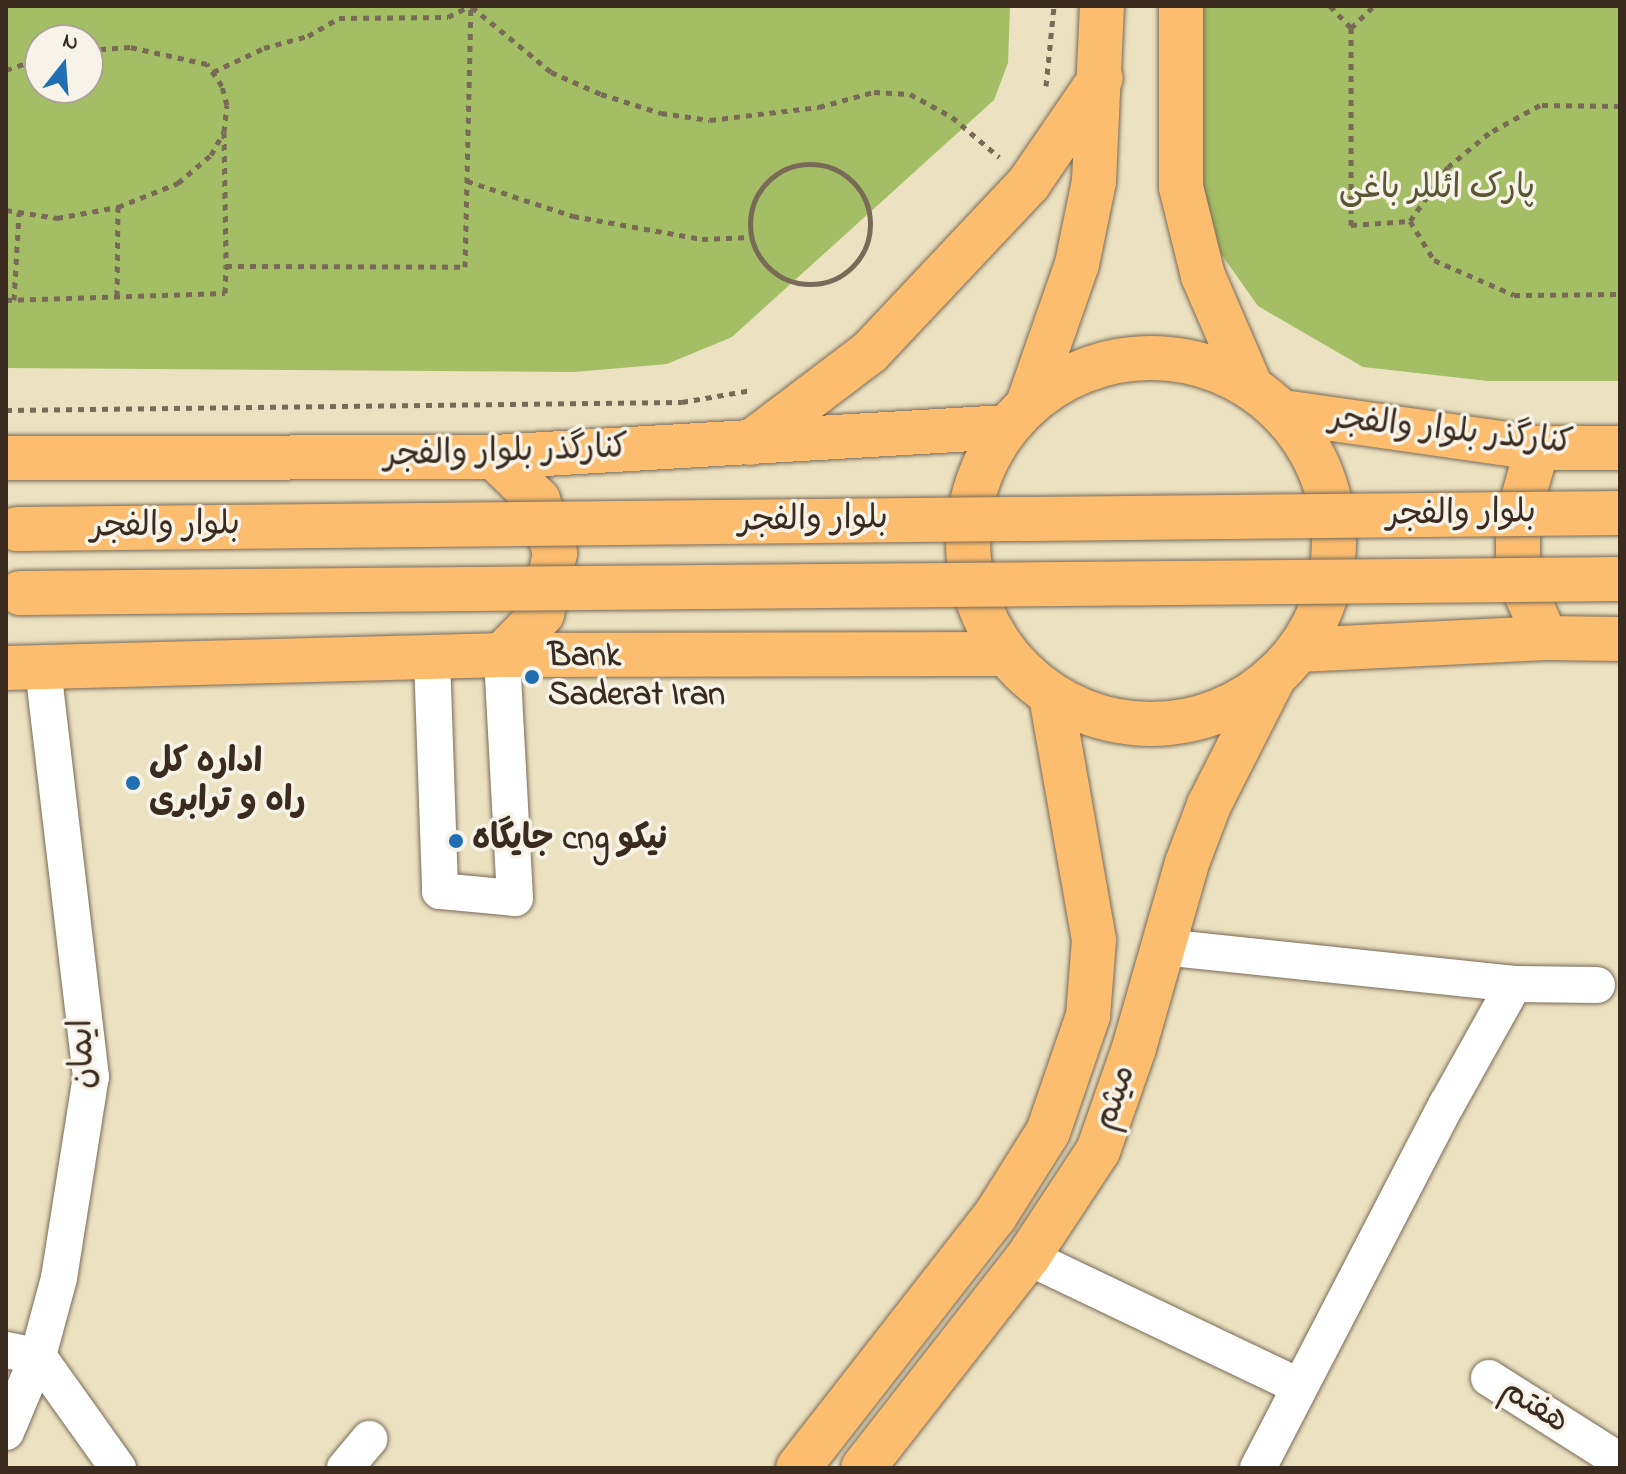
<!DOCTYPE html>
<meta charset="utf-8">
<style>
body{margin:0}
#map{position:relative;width:1626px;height:1474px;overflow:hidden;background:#ece2c1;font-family:"Indie Flower","Playpen Sans Arabic",sans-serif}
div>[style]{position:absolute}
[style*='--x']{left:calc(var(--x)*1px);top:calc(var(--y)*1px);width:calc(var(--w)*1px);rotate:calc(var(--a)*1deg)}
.green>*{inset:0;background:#a3be64}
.path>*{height:5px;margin-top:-2.5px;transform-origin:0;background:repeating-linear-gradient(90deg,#796a57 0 6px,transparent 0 12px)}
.path>.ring{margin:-2.5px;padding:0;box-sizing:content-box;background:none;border:5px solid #796a57;border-radius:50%}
.roads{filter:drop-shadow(0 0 2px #796a57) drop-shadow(0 0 2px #796a57)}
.minor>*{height:36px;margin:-18px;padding:0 18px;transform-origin:18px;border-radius:18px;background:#fff}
.major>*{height:44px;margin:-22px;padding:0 22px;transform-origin:22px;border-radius:22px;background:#fcbd6f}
.highway>*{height:44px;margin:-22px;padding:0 22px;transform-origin:22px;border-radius:22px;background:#fcbd6f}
.highway>.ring{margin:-22px;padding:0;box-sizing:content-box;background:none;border:44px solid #fcbd6f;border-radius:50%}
.bridges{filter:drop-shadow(0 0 2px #796a57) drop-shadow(0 0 2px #796a57)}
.highway-bridge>*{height:44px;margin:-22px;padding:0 22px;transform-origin:22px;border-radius:22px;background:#fcbd6f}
.dots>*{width:22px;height:22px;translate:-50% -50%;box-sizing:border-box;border:4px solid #f7f3e8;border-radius:50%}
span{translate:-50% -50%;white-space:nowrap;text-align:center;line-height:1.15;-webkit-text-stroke:7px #f7f3e8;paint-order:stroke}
.park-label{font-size:34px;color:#5a5633}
.street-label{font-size:34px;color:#3b2a1e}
.poi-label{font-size:34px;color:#3b2a1e;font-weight:700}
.left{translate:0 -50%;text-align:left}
.frame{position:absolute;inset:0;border:8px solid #3b2a1e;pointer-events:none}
.north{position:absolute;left:24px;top:24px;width:80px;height:80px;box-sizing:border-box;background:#f7f3e8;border:2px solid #aca397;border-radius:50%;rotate:17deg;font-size:22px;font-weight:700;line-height:32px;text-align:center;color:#3b2a1e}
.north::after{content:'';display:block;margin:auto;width:28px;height:36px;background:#1f6fb2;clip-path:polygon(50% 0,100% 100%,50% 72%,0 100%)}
</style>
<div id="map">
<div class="green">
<i style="clip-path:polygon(evenodd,6px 6px,1010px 6px,1008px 63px,994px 100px,732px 337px,667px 364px,574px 372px,6px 368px,6px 6px,40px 40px,88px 40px,88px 88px,40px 88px,40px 40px)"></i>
<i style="clip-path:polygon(1200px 6px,1620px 6px,1620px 381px,1488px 381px,1363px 367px,1258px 306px,1204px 230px)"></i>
</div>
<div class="path">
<i style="--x:1330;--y:6;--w:30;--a:46"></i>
<i style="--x:1351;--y:28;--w:197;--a:90"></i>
<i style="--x:1351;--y:225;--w:59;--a:-3.9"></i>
<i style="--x:472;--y:7;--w:102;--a:39.4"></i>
<i style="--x:551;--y:72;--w:55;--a:23.7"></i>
<i style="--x:601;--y:94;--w:63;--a:17.6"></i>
<i style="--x:661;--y:113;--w:49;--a:8.1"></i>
<i style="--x:710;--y:120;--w:110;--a:-6.8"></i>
<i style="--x:819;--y:107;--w:57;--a:-15.3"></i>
<i style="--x:874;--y:92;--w:36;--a:3"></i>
<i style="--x:910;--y:94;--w:48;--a:28.7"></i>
<i style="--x:952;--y:117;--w:62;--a:40.4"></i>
<i style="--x:1351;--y:28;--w:32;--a:-44"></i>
<i style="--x:6;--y:70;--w:36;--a:-19"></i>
<i style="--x:213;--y:72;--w:56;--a:-25.2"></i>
<i style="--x:264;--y:48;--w:46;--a:-15.3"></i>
<i style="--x:308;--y:36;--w:36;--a:-30"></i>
<i style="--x:339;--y:18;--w:109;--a:-0.5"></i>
<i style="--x:448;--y:17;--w:25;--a:-27"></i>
<i style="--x:1046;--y:86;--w:80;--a:-84.3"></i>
<i style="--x:1620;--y:106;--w:80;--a:-179.3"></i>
<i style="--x:1540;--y:105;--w:58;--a:151.2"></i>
<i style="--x:1489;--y:133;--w:53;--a:140.3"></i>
<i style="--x:1448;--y:167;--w:66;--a:125.1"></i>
<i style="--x:1410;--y:221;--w:46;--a:58.4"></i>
<i style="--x:1434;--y:260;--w:87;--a:23.6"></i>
<i style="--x:1514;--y:295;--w:106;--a:-0.5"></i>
<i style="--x:224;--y:132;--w:134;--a:89.1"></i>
<i style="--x:226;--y:266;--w:239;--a:0.2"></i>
<i style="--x:465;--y:267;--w:261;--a:-88.7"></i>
<i class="ring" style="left:750px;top:164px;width:115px;height:115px"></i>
<i style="--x:467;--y:181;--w:112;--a:18.3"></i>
<i style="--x:573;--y:216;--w:131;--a:10.1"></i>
<i style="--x:702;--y:239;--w:49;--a:-2.3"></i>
<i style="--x:6;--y:210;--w:52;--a:8.9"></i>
<i style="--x:57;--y:218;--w:62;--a:-10.2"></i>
<i style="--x:118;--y:207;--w:65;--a:-21.8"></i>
<i style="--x:178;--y:183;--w:43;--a:-40.3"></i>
<i style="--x:211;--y:155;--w:26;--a:-61"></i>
<i style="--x:224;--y:132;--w:27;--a:-84"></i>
<i style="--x:227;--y:105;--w:20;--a:-105"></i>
<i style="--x:222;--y:86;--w:27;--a:-124"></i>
<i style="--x:207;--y:64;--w:79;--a:-167.6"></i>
<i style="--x:130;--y:47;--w:42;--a:175.9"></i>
<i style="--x:117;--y:296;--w:89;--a:-89.4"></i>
<i style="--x:6;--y:300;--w:219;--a:-1.8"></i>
<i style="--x:225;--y:293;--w:27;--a:-88"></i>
<i style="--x:14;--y:300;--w:88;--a:-86.7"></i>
<i style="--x:6;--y:410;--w:676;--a:-0.68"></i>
<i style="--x:682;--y:402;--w:71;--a:-9.7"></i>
</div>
<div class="roads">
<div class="minor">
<i style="--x:432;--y:658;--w:233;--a:88"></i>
<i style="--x:440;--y:891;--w:75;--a:5.3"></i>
<i style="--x:515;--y:898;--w:243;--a:-93.1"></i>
<i style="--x:1163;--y:947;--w:353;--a:6"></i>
<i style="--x:1514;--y:984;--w:83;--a:0.7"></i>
<i style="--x:1028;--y:1257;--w:299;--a:25.5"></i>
<i style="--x:6;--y:1350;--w:33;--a:11"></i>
<i style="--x:38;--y:1356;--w:138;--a:54.5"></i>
<i style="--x:1489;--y:1378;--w:155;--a:32.4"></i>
<i style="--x:6;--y:1432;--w:82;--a:-67.2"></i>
<i style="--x:38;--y:1356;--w:81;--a:-74.9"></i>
<i style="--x:59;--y:1278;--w:204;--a:-81"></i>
<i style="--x:91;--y:1077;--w:413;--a:-96.7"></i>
<i style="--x:345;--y:1468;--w:38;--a:-50"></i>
<i style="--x:1258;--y:1468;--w:410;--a:-62.6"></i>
<i style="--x:1447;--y:1104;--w:137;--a:-60.8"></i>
</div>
<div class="major">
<i style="--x:1181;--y:6;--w:181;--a:90"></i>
<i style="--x:1181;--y:187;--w:92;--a:76.1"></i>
<i style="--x:1203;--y:276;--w:121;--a:66.6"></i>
<i style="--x:1028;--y:404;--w:148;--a:-70.7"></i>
<i style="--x:1077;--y:264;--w:85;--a:-78.4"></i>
<i style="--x:1094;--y:181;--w:175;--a:-87.4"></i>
<i style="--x:1283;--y:412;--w:257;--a:8.1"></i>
<i style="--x:1537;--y:448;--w:83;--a:0"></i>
<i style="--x:750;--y:443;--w:151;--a:-37.2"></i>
<i style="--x:870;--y:352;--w:232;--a:-46.7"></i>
<i style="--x:1029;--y:183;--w:127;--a:-55.6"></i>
<i style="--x:6;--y:458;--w:488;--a:-0.1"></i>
<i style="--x:494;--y:457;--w:513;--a:-3.35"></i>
<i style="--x:1299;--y:650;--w:247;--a:-2.8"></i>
<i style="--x:1546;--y:638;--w:74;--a:0.8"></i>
<i style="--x:6;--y:668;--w:496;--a:-1.5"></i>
<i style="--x:502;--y:655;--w:505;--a:-0.11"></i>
<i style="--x:798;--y:1468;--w:320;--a:-52"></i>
<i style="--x:995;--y:1216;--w:99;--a:-57.8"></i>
<i style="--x:1048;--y:1132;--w:123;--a:-71"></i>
<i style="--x:1088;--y:1016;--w:76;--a:-85.5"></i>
<i style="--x:1094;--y:940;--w:249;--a:-100"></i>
<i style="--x:863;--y:1468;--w:268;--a:-52"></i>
<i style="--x:1028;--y:1257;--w:127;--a:-56.6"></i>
<i style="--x:1098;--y:1151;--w:109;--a:-70.7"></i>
<i style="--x:1134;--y:1048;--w:192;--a:-74"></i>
<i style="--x:1187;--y:863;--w:62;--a:-69.2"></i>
<i style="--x:1209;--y:805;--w:144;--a:-63.1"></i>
</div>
<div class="highway">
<i class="ring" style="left:968px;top:358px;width:322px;height:322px"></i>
<i style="--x:1537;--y:448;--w:72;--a:105.4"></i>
<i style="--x:1518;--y:517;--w:59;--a:90"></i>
<i style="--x:1518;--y:576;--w:68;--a:65.7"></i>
<i style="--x:494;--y:457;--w:62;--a:44.3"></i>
<i style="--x:538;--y:500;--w:56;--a:72.2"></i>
<i style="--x:555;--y:553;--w:62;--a:102"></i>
<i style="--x:542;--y:614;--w:57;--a:134.3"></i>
</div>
</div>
<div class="bridges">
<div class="highway-bridge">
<i style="--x:17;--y:529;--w:1603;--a:-0.57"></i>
<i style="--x:20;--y:593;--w:1600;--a:-0.5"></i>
</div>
</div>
<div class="dots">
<i style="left:532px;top:677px;background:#1f6fb2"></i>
<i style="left:133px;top:783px;background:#1f6fb2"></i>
<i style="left:456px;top:841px;background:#1f6fb2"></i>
</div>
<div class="park-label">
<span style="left:1437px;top:190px">پارک ائللر باغی</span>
</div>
<div class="street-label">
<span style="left:1451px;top:432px;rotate:6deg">کنارگذر بلوار والفجر</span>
<span style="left:506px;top:453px;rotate:-2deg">کنارگذر بلوار والفجر</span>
<span style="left:1461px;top:515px;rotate:-1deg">بلوار والفجر</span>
<span style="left:813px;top:521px;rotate:-1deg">بلوار والفجر</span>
<span style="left:165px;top:527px;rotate:-1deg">بلوار والفجر</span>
<span style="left:84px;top:1054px;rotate:-92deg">ایمان</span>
<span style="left:1116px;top:1098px;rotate:-71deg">میثم</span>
<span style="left:1534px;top:1407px;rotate:32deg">هفتم</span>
</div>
<div class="poi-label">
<span class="left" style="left:548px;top:677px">Bank<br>Saderat Iran</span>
<span class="left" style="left:149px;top:783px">اداره کل<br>راه و ترابری</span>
<span class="left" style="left:472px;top:841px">جایگاه cng نیکو</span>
</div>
<div class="frame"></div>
<div class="north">N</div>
</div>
